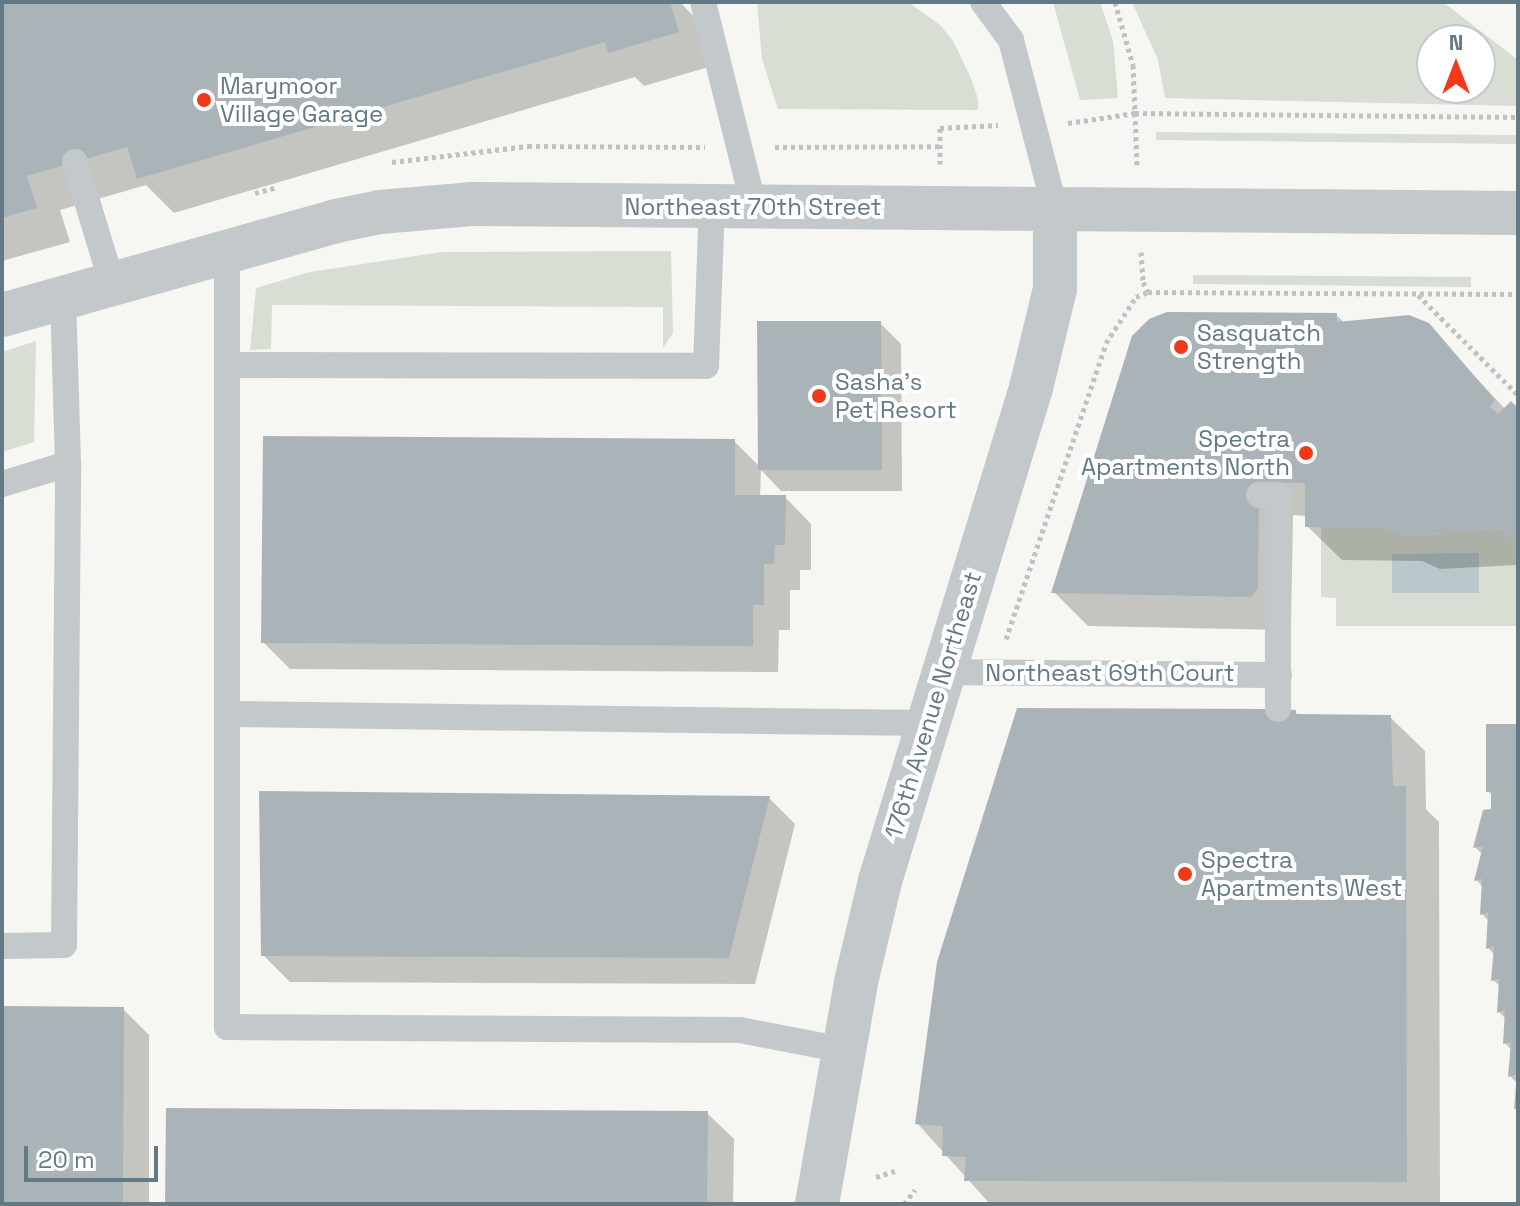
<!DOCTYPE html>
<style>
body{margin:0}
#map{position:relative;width:1520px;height:1206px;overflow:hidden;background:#f6f6f2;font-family:"Space Grotesk",sans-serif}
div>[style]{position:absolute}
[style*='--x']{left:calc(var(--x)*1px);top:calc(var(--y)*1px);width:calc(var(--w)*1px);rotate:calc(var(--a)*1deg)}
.green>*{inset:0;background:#d8ded3}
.water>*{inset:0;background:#b9c8cb}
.shadow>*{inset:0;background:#0003}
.building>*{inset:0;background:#aab4b8}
.path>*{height:5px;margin-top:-2.5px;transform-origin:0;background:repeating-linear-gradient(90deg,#bfc1c3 0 4px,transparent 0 8px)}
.service>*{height:26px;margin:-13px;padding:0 13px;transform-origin:13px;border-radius:13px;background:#c3c8cb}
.tertiary>*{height:44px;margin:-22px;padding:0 22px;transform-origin:22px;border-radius:22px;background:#c3c8cb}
.dots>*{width:22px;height:22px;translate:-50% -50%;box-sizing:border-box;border:4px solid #fff;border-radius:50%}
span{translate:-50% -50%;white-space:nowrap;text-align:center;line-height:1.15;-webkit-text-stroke:8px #fff;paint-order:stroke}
.poi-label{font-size:24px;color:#637986}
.left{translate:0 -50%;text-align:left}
.right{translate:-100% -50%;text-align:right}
.street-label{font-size:24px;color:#637986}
.frame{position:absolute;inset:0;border:4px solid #637986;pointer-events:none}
.north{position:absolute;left:1416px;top:24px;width:80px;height:80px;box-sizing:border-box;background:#fff;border:2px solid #c1c9cf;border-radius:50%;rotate:0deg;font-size:22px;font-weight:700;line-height:32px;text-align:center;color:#637986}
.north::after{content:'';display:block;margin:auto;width:28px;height:36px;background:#f03919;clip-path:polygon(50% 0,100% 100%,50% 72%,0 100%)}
.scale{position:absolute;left:24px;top:1146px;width:134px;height:36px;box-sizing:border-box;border:4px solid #637986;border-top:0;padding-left:10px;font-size:24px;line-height:28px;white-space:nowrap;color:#637986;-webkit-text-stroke:6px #fff;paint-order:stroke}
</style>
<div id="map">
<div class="green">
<i style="clip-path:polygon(757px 2px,908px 2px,940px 25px,953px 41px,970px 76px,978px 99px,978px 110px,778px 109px,762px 59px)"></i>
<i style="clip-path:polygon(1053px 2px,1100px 2px,1113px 41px,1118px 98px,1080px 100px)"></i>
<i style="clip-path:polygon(evenodd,1132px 2px,1443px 2px,1518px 60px,1518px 106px,1165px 98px,1158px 60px,1132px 2px,1432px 40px,1480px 40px,1480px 88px,1432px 88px,1432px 40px)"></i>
<i style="clip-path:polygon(1156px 132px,1518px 135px,1518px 144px,1156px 140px)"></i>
<i style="clip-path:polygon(671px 251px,673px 333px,663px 348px,663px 307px,272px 305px,271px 349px,250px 350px,256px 288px,310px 272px,442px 252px)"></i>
<i style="clip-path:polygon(1193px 275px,1471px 277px,1471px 287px,1193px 284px)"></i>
<i style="clip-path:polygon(36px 341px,34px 442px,2px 452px,2px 352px)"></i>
<i style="clip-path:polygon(1321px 527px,1386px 528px,1404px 536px,1505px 528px,1504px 535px,1518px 538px,1518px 626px,1336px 626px,1336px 598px,1321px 597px)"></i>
</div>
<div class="water">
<i style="clip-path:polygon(1479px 553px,1479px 593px,1392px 593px,1392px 554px)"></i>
</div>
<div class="shadow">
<i style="clip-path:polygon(2px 2px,680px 2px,698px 21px,712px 66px,644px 86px,635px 77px,174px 213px,146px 185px,60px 210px,70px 242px,2px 261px)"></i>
<i style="clip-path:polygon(1336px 315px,1345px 323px,1427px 325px,1506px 410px,1518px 411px,1516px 565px,1440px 569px,1422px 561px,1342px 560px,1307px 526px,1307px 516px,1293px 515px,1291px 623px,1286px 630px,1088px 626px,1054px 592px)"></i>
<i style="clip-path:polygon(880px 323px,901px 344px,902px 491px,781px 491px,761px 470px,760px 497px,785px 497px,811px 524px,811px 570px,800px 570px,800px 590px,790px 590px,790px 630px,779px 630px,778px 672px,290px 669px,263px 642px,734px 441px,760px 467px)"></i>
<i style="clip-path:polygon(1295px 712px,1299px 716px,1390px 717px,1425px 751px,1426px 809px,1439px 822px,1440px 1204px,990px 1204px,917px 1123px)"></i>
<i style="clip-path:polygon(1518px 726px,1518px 1111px,1518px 1084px,1510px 1076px,1512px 1051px,1505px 1043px,1506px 1019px,1499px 1012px,1501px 987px,1493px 980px,1495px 955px,1488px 948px,1489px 921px,1482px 914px,1484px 888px,1476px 880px,1483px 855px,1475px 847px,1493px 811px,1493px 796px,1488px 791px)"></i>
<i style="clip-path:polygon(769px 798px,795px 824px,755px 984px,290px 982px,263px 955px)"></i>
<i style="clip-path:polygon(2px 1008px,123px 1009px,149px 1035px,149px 1204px,2px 1204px)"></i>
<i style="clip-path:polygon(707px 1113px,734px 1139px,733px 1204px,167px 1204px)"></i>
</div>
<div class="building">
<i style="clip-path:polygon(2px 2px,670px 2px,679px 32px,608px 53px,605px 42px,137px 179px,127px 147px,27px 176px,37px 208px,2px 218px)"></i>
<i style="clip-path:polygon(1167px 312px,1337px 313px,1337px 322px,1409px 315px,1429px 323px,1495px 400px,1490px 407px,1498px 414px,1511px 401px,1518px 408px,1518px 538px,1504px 535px,1505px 528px,1404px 536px,1386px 528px,1305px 527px,1305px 483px,1259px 482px,1258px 588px,1251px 597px,1051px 593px,1132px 336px,1149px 319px)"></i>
<i style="clip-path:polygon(757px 321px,881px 321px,882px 470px,758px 470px)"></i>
<i style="clip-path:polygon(263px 436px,735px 439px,735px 495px,786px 495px,785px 545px,775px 545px,774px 564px,764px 564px,764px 605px,753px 605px,753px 646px,261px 643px)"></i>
<i style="clip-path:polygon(1017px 708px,1278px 709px,1296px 710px,1296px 714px,1391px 715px,1393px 786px,1406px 786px,1407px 1182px,964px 1181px,966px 1157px,942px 1156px,943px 1126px,915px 1124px,937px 962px)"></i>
<i style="clip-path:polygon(1486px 724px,1518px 724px,1518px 1074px,1508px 1077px,1511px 1042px,1503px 1044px,1505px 1010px,1497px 1013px,1499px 979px,1491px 981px,1494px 946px,1486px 949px,1488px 912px,1480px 915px,1482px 879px,1474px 881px,1483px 846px,1473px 848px,1483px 810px,1491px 809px,1491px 792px,1486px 792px)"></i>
<i style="clip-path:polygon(259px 791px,770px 796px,729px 958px,261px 956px)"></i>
<i style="clip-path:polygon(2px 1006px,124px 1007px,123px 1204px,2px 1204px)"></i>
<i style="clip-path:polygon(1516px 1085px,1518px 1108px,1514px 1109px)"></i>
<i style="clip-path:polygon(166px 1108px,708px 1111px,707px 1204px,165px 1204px)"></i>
</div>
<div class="path">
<i style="--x:1115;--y:2;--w:66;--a:74.1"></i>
<i style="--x:1133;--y:65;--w:101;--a:87.7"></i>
<i style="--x:1068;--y:123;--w:68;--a:-8.5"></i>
<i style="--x:1135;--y:113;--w:383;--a:0.6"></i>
<i style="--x:775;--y:147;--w:165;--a:-0.3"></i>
<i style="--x:392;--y:162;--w:137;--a:-6.7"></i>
<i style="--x:528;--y:146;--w:177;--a:0.3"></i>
<i style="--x:940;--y:164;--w:36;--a:-90"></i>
<i style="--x:940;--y:128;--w:58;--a:-3"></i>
<i style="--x:255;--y:193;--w:23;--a:-15"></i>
<i style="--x:1141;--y:252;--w:30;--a:86"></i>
<i style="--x:1143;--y:282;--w:11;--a:63"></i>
<i style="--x:1418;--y:295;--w:141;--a:45"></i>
<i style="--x:1006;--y:639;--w:312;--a:-71.3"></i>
<i style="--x:1106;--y:343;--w:55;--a:-56.9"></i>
<i style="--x:1136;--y:297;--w:13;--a:-23"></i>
<i style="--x:1148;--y:292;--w:370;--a:0.3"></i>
<i style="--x:876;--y:1177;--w:23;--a:-18"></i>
<i style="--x:904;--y:1204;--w:18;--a:-52"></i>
</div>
<div class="service">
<i style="--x:703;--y:2;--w:211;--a:76"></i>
<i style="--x:983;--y:2;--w:47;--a:53.6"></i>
<i style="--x:1011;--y:40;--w:175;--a:75.4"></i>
<i style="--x:75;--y:162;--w:127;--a:73"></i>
<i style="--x:227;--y:249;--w:778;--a:90"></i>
<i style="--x:227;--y:1027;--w:513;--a:0.34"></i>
<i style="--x:740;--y:1030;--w:105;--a:11"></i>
<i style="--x:230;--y:365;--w:476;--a:0.1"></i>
<i style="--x:706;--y:366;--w:160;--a:-87.9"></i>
<i style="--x:2;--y:484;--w:69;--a:-16.9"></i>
<i style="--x:1259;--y:495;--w:19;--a:0"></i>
<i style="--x:1278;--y:495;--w:214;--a:90"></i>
<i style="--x:941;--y:672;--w:338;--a:0.5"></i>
<i style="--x:229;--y:714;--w:697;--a:0.74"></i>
<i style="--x:2;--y:946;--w:62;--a:-0.9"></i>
<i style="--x:64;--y:945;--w:481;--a:-89.5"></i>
<i style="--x:68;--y:464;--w:168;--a:-91.7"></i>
</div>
<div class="tertiary">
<i style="--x:2;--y:315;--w:347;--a:-15.7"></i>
<i style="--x:336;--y:221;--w:45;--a:-11.6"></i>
<i style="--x:380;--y:212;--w:91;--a:-5"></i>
<i style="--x:471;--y:204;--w:1047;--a:0.49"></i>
<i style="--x:817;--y:1204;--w:225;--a:-80"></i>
<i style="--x:856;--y:982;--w:104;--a:-76.6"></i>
<i style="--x:880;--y:881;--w:516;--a:-72.97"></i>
<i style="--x:1031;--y:388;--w:102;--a:-76.4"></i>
<i style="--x:1055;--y:289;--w:80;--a:-90"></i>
</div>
<div class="dots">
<i style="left:204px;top:100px;background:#f03919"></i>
<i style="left:1181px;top:347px;background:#f03919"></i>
<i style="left:819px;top:396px;background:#f03919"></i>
<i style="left:1306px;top:453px;background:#f03919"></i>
<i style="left:1185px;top:874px;background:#f03919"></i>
</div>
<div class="poi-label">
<span class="left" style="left:220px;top:100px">Marymoor<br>Village Garage</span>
<span class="left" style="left:1197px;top:347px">Sasquatch<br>Strength</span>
<span class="left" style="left:835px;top:396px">Sasha's<br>Pet Resort</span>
<span class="right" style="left:1290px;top:453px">Spectra<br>Apartments North</span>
<span class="left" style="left:1201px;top:874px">Spectra<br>Apartments West</span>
</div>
<div class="street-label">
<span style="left:753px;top:207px">Northeast 70th Street</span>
<span style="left:1110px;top:673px">Northeast 69th Court</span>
<span style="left:933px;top:705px;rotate:-73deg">176th Avenue Northeast</span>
</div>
<div class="frame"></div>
<div class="north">N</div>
<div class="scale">20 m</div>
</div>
